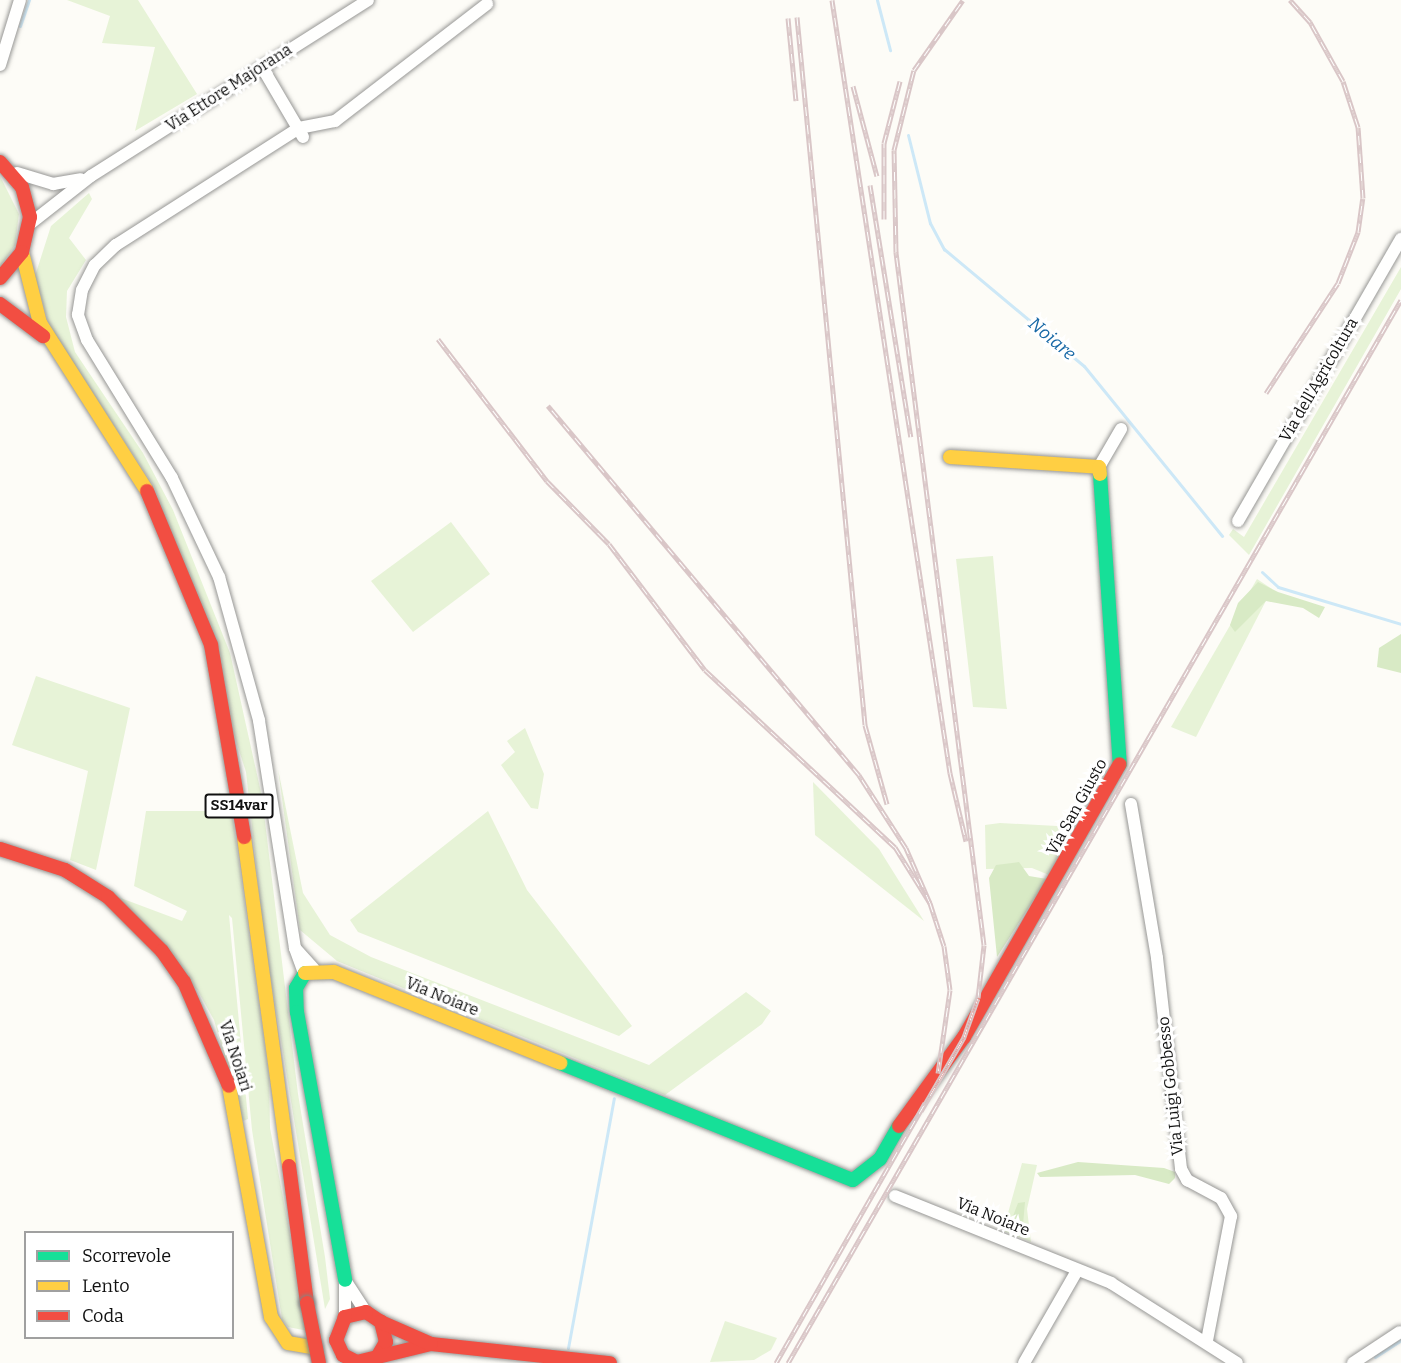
<!DOCTYPE html>
<style>
body{margin:0}
#map{position:relative;width:1401px;height:1363px;overflow:hidden;background:#fdfcf7;font-family:Bitter,serif}
div>[style]{position:absolute}
[style*='--x']{left:calc(var(--x)*1px);top:calc(var(--y)*1px);width:calc(var(--w)*1px);rotate:calc(var(--a)*1deg)}
.green>*{inset:0;background:#e7f3d7}
.forest>*{inset:0;background:#d8eac5}
.stream>*{height:3px;margin:-1.5px;padding:0 1.5px;transform-origin:1.5px;border-radius:1.5px;background:#cde8f7}
.roads{filter:drop-shadow(0 0 2px #979795) drop-shadow(0 0 2px #979795)}
.street>*{height:12px;margin:-6px;padding:0 6px;transform-origin:6px;border-radius:6px;background:#fffffe}
.fast>*{height:14px;margin:-7px;padding:0 7px;transform-origin:7px;border-radius:7px;background:#16e098}
.slow>*{height:14px;margin:-7px;padding:0 7px;transform-origin:7px;border-radius:7px;background:#ffcf43}
.jam>*{height:14px;margin:-7px;padding:0 7px;transform-origin:7px;border-radius:7px;background:#f24e42}
.rail>*{height:5px;margin-top:-2.5px;transform-origin:0;background:repeating-linear-gradient(90deg,#fff 0 9px,#d9c6c7 0 18px);box-sizing:border-box;border-block:2px solid #d9c6c7}
.bridges{filter:drop-shadow(0 0 2px #858482) drop-shadow(0 0 2px #858482)}
.jam-bridge>*{height:14px;margin:-7px;padding:0 7px;transform-origin:7px;border-radius:7px;background:#f24e42}
span{translate:-50% -50%;white-space:nowrap;text-align:center;line-height:1.15;-webkit-text-stroke:6px #fff;paint-order:stroke}
.shield-label span{padding:2px 4px;background:#fff;border:2px solid;border-radius:4px;-webkit-text-stroke-width:0}
.shield-label{font-size:15px;color:#111;font-weight:700}
.street-label{font-size:16px;color:#111}
.water-label{font-size:18px;color:#1768a6;font-style:italic}
.legend{position:absolute;left:24px;top:1231px;width:210px;height:108px;box-sizing:border-box;background:#fff;border:2px solid #a0a0a0;margin:0;padding:8px 10px;list-style:none;font-size:18px;color:#111}
.legend li{display:flex;align-items:center;gap:12px;height:30px}
.legend b{width:30px;border:2px solid #a0a0a0}
</style>
<div id="map">
<div class="green">
<i style="clip-path:polygon(67px 0,138px 0,197px 94px,135px 131px,155px 47px,102px 43px,110px 16px)"></i>
<i style="clip-path:polygon(0 176px,19px 214px,15px 245px,0 267px)"></i>
<i style="clip-path:polygon(89px 193px,92px 199px,69px 238px,86px 260px,67px 291px,66px 317px,75px 352px,143px 453px,173px 510px,230px 653px,262px 797px,298px 1094px,325px 1257px,330px 1299px,325px 1309px,264px 936px,246px 772px,154px 486px,50px 328px,35px 276px,51px 226px)"></i>
<i style="clip-path:polygon(1401px 267px,1401px 289px,1249px 555px,1229px 535px,1233px 529px,1244px 537px)"></i>
<i style="clip-path:polygon(451px 522px,490px 574px,413px 632px,371px 581px)"></i>
<i style="clip-path:polygon(993px 556px,1006px 703px,1007px 709px,973px 707px,956px 559px)"></i>
<i style="clip-path:polygon(1257px 579px,1272px 589px,1196px 737px,1171px 727px)"></i>
<i style="clip-path:polygon(36px 676px,130px 708px,96px 870px,70px 860px,88px 771px,12px 745px)"></i>
<i style="clip-path:polygon(525px 728px,544px 774px,538px 809px,531px 808px,501px 765px,515px 752px,507px 741px)"></i>
<i style="clip-path:polygon(278px 769px,303px 893px,330px 935px,371px 957px,649px 1065px,746px 992px,771px 1011px,762px 1024px,665px 1095px,337px 961px,300px 930px)"></i>
<i style="clip-path:polygon(813px 782px,879px 849px,924px 921px,815px 835px)"></i>
<i style="clip-path:polygon(219px 792px,231px 806px,269px 1077px,270px 1128px,308px 1331px,288px 1327px,282px 1319px,252px 1130px,232px 918px,229px 915px,248px 1119px,243px 1121px,214px 1020px,198px 991px,118px 897px,182px 921px,187px 911px,134px 886px,146px 811px,218px 811px)"></i>
<i style="clip-path:polygon(488px 811px,527px 890px,632px 1026px,619px 1036px,358px 932px,350px 920px)"></i>
<i style="clip-path:polygon(1000px 823px,1057px 826px,1075px 826px,1049px 875px,1032px 868px,986px 869px,985px 825px)"></i>
<i style="clip-path:polygon(1022px 1163px,1037px 1165px,1027px 1209px,1031px 1242px,1003px 1231px)"></i>
<i style="clip-path:polygon(725px 1321px,759px 1332px,777px 1338px,771px 1350px,754px 1360px,710px 1362px)"></i>
</div>
<div class="forest">
<i style="clip-path:polygon(1258px 582px,1278px 592px,1325px 607px,1319px 618px,1303px 608px,1266px 601px,1235px 632px,1230px 625px,1238px 603px)"></i>
<i style="clip-path:polygon(1401px 634px,1401px 673px,1377px 667px,1379px 648px)"></i>
<i style="clip-path:polygon(1019px 862px,1029px 876px,1047px 879px,997px 957px,989px 878px,996px 865px)"></i>
<i style="clip-path:polygon(1078px 1162px,1164px 1168px,1175px 1172px,1175px 1178px,1169px 1184px,1135px 1175px,1040px 1177px,1037px 1173px)"></i>
<i style="clip-path:polygon(1025px 1202px,1022px 1236px,1012px 1235px,1013px 1216px,1018px 1203px)"></i>
</div>
<div class="stream">
<i style="--x:877;--y:0;--w:52;--a:75.4"></i>
<i style="--x:20;--y:26;--w:28;--a:-71"></i>
<i style="--x:908;--y:135;--w:91;--a:76"></i>
<i style="--x:930;--y:223;--w:30;--a:62"></i>
<i style="--x:944;--y:249;--w:182;--a:39.9"></i>
<i style="--x:1084;--y:366;--w:219;--a:50.9"></i>
<i style="--x:1262;--y:572;--w:22;--a:43"></i>
<i style="--x:1278;--y:587;--w:128;--a:16.7"></i>
<i style="--x:568;--y:1348;--w:254;--a:-79.6"></i>
<i style="--x:1375;--y:1357;--w:31;--a:-33"></i>
</div>
<div class="roads">
<div class="street">
<i style="--x:0;--y:65;--w:68;--a:-72.9"></i>
<i style="--x:262;--y:67;--w:81;--a:59.6"></i>
<i style="--x:17;--y:173;--w:38;--a:17"></i>
<i style="--x:53;--y:184;--w:28;--a:-10"></i>
<i style="--x:31;--y:223;--w:76;--a:-38.1"></i>
<i style="--x:91;--y:176;--w:328;--a:-32.4"></i>
<i style="--x:1099;--y:467;--w:44;--a:-59.9"></i>
<i style="--x:1238;--y:521;--w:326;--a:-60"></i>
<i style="--x:1131;--y:804;--w:156;--a:80.4"></i>
<i style="--x:1157;--y:958;--w:212;--a:83.5"></i>
<i style="--x:1181;--y:1169;--w:13;--a:61"></i>
<i style="--x:1187;--y:1180;--w:38;--a:28"></i>
<i style="--x:1221;--y:1198;--w:21;--a:61"></i>
<i style="--x:1231;--y:1216;--w:127;--a:100.9"></i>
<i style="--x:295;--y:948;--w:231;--a:-99"></i>
<i style="--x:259;--y:720;--w:148;--a:-105.6"></i>
<i style="--x:219;--y:577;--w:110;--a:-115.4"></i>
<i style="--x:172;--y:478;--w:162;--a:-121.6"></i>
<i style="--x:87;--y:340;--w:27;--a:-110"></i>
<i style="--x:78;--y:315;--w:25;--a:-81"></i>
<i style="--x:82;--y:290;--w:28;--a:-63"></i>
<i style="--x:95;--y:265;--w:29;--a:-44"></i>
<i style="--x:116;--y:245;--w:217;--a:-32.6"></i>
<i style="--x:299;--y:128;--w:37;--a:-11"></i>
<i style="--x:335;--y:121;--w:192;--a:-37.6"></i>
<i style="--x:304;--y:973;--w:27;--a:-110"></i>
<i style="--x:295;--y:948;--w:28;--a:48"></i>
<i style="--x:895;--y:1196;--w:233;--a:21.9"></i>
<i style="--x:1111;--y:1283;--w:149;--a:32.4"></i>
<i style="--x:345;--y:1317;--w:37;--a:-90"></i>
<i style="--x:345;--y:1280;--w:38;--a:57"></i>
<i style="--x:1024;--y:1363;--w:106;--a:-60.1"></i>
<i style="--x:1353;--y:1363;--w:56;--a:-33.4"></i>
</div>
<div class="fast">
<i style="--x:1100;--y:474;--w:291;--a:86.1"></i>
<i style="--x:305;--y:973;--w:17;--a:121"></i>
<i style="--x:296;--y:988;--w:24;--a:88"></i>
<i style="--x:297;--y:1012;--w:272;--a:79.8"></i>
<i style="--x:560;--y:1063;--w:315;--a:21.8"></i>
<i style="--x:853;--y:1180;--w:34;--a:-38"></i>
<i style="--x:880;--y:1159;--w:38;--a:-60"></i>
</div>
<div class="slow">
<i style="--x:22;--y:252;--w:73;--a:75.8"></i>
<i style="--x:40;--y:323;--w:199;--a:57.5"></i>
<i style="--x:950;--y:457;--w:149;--a:3.8"></i>
<i style="--x:1099;--y:467;--w:7;--a:82"></i>
<i style="--x:244;--y:837;--w:332;--a:82.2"></i>
<i style="--x:305;--y:973;--w:29;--a:-2"></i>
<i style="--x:334;--y:972;--w:244;--a:21.9"></i>
<i style="--x:229;--y:1086;--w:235;--a:79.7"></i>
<i style="--x:271;--y:1317;--w:31;--a:57"></i>
<i style="--x:288;--y:1343;--w:27;--a:10"></i>
</div>
<div class="jam">
<i style="--x:0;--y:162;--w:33;--a:49"></i>
<i style="--x:22;--y:187;--w:31;--a:75"></i>
<i style="--x:30;--y:217;--w:36;--a:103"></i>
<i style="--x:22;--y:252;--w:34;--a:130"></i>
<i style="--x:0;--y:304;--w:54;--a:36.7"></i>
<i style="--x:147;--y:491;--w:167;--a:67.4"></i>
<i style="--x:211;--y:645;--w:195;--a:80.2"></i>
<i style="--x:0;--y:849;--w:68;--a:17.9"></i>
<i style="--x:65;--y:870;--w:51;--a:32.1"></i>
<i style="--x:108;--y:897;--w:76;--a:45"></i>
<i style="--x:162;--y:951;--w:38;--a:55"></i>
<i style="--x:184;--y:982;--w:113;--a:66.6"></i>
<i style="--x:899;--y:1126;--w:110;--a:-53.9"></i>
<i style="--x:964;--y:1037;--w:314;--a:-60.3"></i>
<i style="--x:289;--y:1166;--w:138;--a:82.5"></i>
<i style="--x:431;--y:1344;--w:180;--a:6.1"></i>
<i style="--x:379;--y:1354;--w:14;--a:-60"></i>
<i style="--x:386;--y:1342;--w:21;--a:-104"></i>
<i style="--x:381;--y:1322;--w:18;--a:-146"></i>
<i style="--x:366;--y:1312;--w:22;--a:167"></i>
<i style="--x:345;--y:1317;--w:25;--a:111"></i>
<i style="--x:336;--y:1340;--w:17;--a:65"></i>
<i style="--x:343;--y:1355;--w:16;--a:27"></i>
<i style="--x:357;--y:1362;--w:76;--a:-13.7"></i>
<i style="--x:431;--y:1344;--w:55;--a:-156.3"></i>
</div>
</div>
<div class="rail">
<i style="--x:832;--y:0;--w:782;--a:81.32"></i>
<i style="--x:950;--y:773;--w:70;--a:76.8"></i>
<i style="--x:797;--y:17;--w:711;--a:84.51"></i>
<i style="--x:865;--y:725;--w:82;--a:74.4"></i>
<i style="--x:788;--y:18;--w:83;--a:84.5"></i>
<i style="--x:853;--y:86;--w:93;--a:75.1"></i>
<i style="--x:870;--y:185;--w:255;--a:80.8"></i>
<i style="--x:884;--y:219;--w:76;--a:-90"></i>
<i style="--x:884;--y:143;--w:64;--a:-75.5"></i>
<i style="--x:438;--y:339;--w:179;--a:52.5"></i>
<i style="--x:547;--y:481;--w:88;--a:45.5"></i>
<i style="--x:609;--y:544;--w:158;--a:52.7"></i>
<i style="--x:705;--y:670;--w:260;--a:43"></i>
<i style="--x:895;--y:847;--w:66;--a:58"></i>
<i style="--x:930;--y:903;--w:60;--a:-113.6"></i>
<i style="--x:906;--y:848;--w:87;--a:-122.8"></i>
<i style="--x:859;--y:775;--w:483;--a:-130.1"></i>
<i style="--x:1266;--y:393;--w:131;--a:-56.8"></i>
<i style="--x:1338;--y:283;--w:55;--a:-68.6"></i>
<i style="--x:1358;--y:232;--w:34;--a:-82"></i>
<i style="--x:1363;--y:198;--w:71;--a:-94"></i>
<i style="--x:1358;--y:127;--w:48;--a:-108.1"></i>
<i style="--x:1343;--y:81;--w:68;--a:-119.2"></i>
<i style="--x:1310;--y:22;--w:30;--a:-132"></i>
<i style="--x:930;--y:903;--w:45;--a:72"></i>
<i style="--x:944;--y:946;--w:44;--a:82.2"></i>
<i style="--x:950;--y:990;--w:84;--a:98.2"></i>
<i style="--x:921;--y:1111;--w:86;--a:-59.8"></i>
<i style="--x:964;--y:1037;--w:41;--a:-70.3"></i>
<i style="--x:978;--y:998;--w:53;--a:-83.5"></i>
<i style="--x:984;--y:945;--w:699;--a:-97.24"></i>
<i style="--x:896;--y:252;--w:102;--a:-91.1"></i>
<i style="--x:894;--y:150;--w:82;--a:-76"></i>
<i style="--x:914;--y:70;--w:85;--a:-55"></i>
<i style="--x:776;--y:1363;--w:300;--a:-60.2"></i>
<i style="--x:788;--y:1363;--w:1227;--a:-60.03"></i>
</div>
<div class="bridges">
<div class="jam-bridge">
<i style="--x:307;--y:1303;--w:61;--a:78.7"></i>
</div>
</div>
<div class="shield-label">
<span style="left:239px;top:806px">SS14var</span>
</div>
<div class="street-label">
<span style="left:229px;top:88px;rotate:-33deg">Via Ettore Majorana</span>
<span style="left:1319px;top:380px;rotate:-60deg">Via dell'Agricoltura</span>
<span style="left:1077px;top:807px;rotate:-61deg">Via San Giusto</span>
<span style="left:442px;top:997px;rotate:22deg">Via Noiare</span>
<span style="left:235px;top:1056px;rotate:72deg">Via Noiari</span>
<span style="left:1171px;top:1086px;rotate:-96deg">Via Luigi Gobbesso</span>
<span style="left:993px;top:1217px;rotate:22deg">Via Noiare</span>
</div>
<div class="water-label">
<span style="left:1052px;top:339px;rotate:40deg">Noiare</span>
</div>
<ul class="legend">
<li><b style="height:8px;background:#16e098"></b>Scorrevole</li>
<li><b style="height:8px;background:#ffcf43"></b>Lento</li>
<li><b style="height:8px;background:#f24e42"></b>Coda</li>
</ul>
</div>
